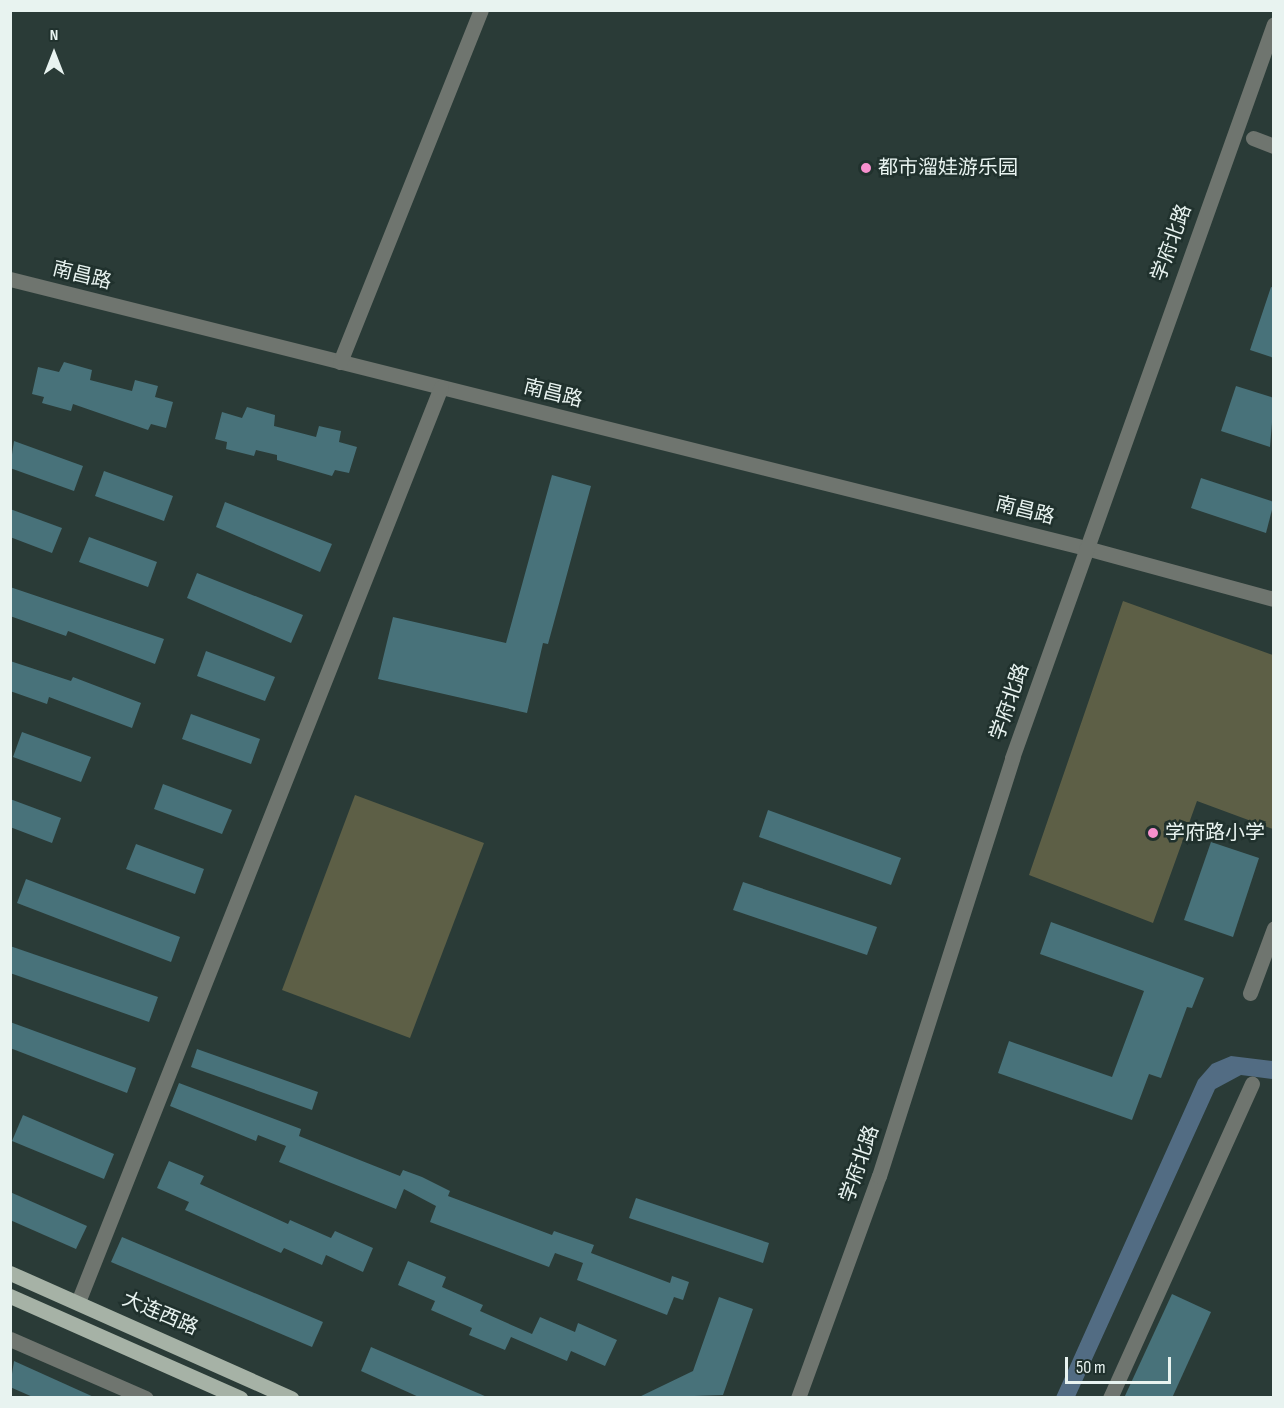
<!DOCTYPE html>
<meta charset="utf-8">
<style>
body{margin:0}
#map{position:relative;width:1284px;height:1408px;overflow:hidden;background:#2a3b37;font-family:"Sofia Sans Condensed","Noto Sans SC",sans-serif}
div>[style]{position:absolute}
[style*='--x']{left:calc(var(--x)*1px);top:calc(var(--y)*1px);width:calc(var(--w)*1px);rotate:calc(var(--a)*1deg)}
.green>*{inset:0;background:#5d5f46}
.water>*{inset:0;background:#526c83}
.building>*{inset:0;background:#48727a}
.minor>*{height:15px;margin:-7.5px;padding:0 7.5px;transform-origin:7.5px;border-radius:7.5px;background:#6f756f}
.major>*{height:15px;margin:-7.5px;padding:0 7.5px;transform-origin:7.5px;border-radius:7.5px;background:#a6b2a6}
.dots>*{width:16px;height:16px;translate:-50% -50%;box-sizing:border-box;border:3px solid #20312d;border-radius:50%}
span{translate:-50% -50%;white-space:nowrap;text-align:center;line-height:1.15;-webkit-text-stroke:5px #20312d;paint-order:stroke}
.poi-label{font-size:20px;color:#e8f3f0}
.left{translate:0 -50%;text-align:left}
.street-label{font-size:20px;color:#e8f3f0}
.frame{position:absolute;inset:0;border:12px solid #e8f3f0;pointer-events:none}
.north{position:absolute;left:24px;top:24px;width:60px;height:60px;-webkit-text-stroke:4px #20312d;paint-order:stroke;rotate:0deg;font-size:16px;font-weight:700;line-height:24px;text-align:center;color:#e8f3f0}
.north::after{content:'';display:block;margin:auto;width:21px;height:27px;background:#e8f3f0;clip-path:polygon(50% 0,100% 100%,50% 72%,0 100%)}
.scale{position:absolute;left:1065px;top:1357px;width:106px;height:27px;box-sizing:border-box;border:3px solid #e8f3f0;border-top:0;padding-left:8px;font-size:18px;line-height:21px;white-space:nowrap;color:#e8f3f0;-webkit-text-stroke:4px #20312d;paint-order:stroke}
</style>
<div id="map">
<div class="green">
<i style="clip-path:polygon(1123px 601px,1273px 655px,1273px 829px,1197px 801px,1153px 923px,1029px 875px)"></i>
<i style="clip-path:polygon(355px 795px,484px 843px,410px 1038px,282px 990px)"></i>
</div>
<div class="water">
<i style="clip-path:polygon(1231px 1056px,1273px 1061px,1273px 1079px,1241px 1075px,1215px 1089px,1075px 1397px,1056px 1397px,1198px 1080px,1212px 1064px)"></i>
</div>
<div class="building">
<i style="clip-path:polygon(1271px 287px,1274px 288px,1274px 358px,1250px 350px)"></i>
<i style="clip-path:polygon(64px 362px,92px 370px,90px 380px,132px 391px,135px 380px,158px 386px,155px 397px,173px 402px,166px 428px,151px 424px,148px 430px,73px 404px,71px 411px,42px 403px,44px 397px,32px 394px,38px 367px,59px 372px)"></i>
<i style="clip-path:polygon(1236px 386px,1274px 398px,1270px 447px,1221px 431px)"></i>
<i style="clip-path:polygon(247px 407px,275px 415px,274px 426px,316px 437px,319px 426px,341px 431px,339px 442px,357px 447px,349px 473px,335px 470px,332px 476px,277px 460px,277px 455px,256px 450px,254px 456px,226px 449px,227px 442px,215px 439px,222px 412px,242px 418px)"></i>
<i style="clip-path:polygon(14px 441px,83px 466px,74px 491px,10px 468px)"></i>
<i style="clip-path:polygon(104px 471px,173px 496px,164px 521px,95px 496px)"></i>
<i style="clip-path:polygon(552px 475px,591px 486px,548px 644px,543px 643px,527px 713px,378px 679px,393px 617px,506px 643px)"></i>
<i style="clip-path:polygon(1201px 478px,1274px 502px,1266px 533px,1191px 508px)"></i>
<i style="clip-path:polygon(225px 502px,332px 544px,320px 572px,216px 527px)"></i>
<i style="clip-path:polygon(10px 509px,62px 528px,52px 553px,10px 537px)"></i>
<i style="clip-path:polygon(89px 537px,157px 562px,148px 587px,79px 562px)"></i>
<i style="clip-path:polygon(197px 573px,303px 615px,291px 643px,187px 598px)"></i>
<i style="clip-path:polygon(10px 587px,164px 639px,155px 664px,68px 631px,66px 636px,10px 616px)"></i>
<i style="clip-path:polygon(206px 651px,275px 677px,265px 701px,197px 676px)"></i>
<i style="clip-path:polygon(10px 661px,71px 681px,73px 677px,141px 703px,132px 728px,49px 697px,47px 704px,10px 691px)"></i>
<i style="clip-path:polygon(191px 714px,260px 739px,251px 764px,182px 739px)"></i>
<i style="clip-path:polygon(22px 732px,91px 757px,81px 782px,13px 757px)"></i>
<i style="clip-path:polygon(163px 784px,232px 810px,222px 834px,154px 809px)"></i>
<i style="clip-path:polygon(10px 799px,61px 818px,52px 843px,10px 827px)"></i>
<i style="clip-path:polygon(768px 810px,901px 858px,891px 885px,759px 837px)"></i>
<i style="clip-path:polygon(1211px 842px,1259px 858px,1233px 937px,1184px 920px)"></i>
<i style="clip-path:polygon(136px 844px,204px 869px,195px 894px,126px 869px)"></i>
<i style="clip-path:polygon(26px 879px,180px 937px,171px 962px,17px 903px)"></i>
<i style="clip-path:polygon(743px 882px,877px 927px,867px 955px,733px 910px)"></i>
<i style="clip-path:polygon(1051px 922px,1204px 978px,1192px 1008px,1187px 1007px,1161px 1078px,1149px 1074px,1132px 1120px,998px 1073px,1009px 1041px,1112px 1077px,1144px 991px,1040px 954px)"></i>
<i style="clip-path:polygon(10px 946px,158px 997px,149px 1022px,10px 973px)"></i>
<i style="clip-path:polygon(10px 1022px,136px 1068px,127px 1093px,10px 1048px)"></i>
<i style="clip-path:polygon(197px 1049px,318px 1092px,312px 1110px,191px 1067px)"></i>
<i style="clip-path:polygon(179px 1083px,301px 1129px,299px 1136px,400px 1176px,403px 1170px,422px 1177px,450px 1191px,448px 1196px,552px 1235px,554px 1231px,594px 1245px,591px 1253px,670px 1283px,672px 1276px,689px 1282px,683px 1300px,674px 1297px,667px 1315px,577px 1280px,583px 1263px,555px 1253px,549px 1267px,430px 1222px,436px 1206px,404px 1189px,396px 1209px,279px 1162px,286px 1146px,258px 1135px,256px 1141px,170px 1106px)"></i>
<i style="clip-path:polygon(23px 1115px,114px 1154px,104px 1179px,12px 1141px)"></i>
<i style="clip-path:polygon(169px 1161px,204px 1176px,200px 1184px,288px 1224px,290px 1220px,331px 1238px,335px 1231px,373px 1248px,363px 1272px,326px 1255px,322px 1265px,284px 1248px,281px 1253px,185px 1210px,189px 1202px,157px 1188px)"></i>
<i style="clip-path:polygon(10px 1192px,87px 1226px,76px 1249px,10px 1220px)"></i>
<i style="clip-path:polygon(636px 1198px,769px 1243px,763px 1263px,629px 1218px)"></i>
<i style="clip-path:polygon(122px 1237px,323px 1322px,312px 1347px,111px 1262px)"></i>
<i style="clip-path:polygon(408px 1261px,446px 1277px,442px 1287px,483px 1305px,480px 1311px,532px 1334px,540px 1317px,575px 1332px,578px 1323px,617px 1340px,605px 1366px,571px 1351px,567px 1361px,511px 1337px,505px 1350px,469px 1335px,472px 1328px,431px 1310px,435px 1301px,398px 1285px)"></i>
<i style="clip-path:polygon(1172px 1294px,1211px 1312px,1172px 1398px,1124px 1398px)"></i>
<i style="clip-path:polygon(719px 1297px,753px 1309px,723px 1395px,637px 1398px,693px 1371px)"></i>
<i style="clip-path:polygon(371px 1347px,487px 1397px,487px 1398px,421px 1398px,361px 1371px)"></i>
<i style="clip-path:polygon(14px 1361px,96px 1398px,35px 1398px,10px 1387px)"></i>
</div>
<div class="minor">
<i style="--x:1253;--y:138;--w:22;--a:21"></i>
<i style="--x:10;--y:279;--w:1109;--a:14.04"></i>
<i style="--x:1086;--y:548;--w:195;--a:15.2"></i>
<i style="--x:340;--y:362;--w:379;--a:-68.2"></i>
<i style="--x:1250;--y:993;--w:69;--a:-69.7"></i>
<i style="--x:78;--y:1302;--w:984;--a:-68.36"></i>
<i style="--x:10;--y:1339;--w:148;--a:23.5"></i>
<i style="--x:798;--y:1398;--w:236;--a:-70"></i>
<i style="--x:879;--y:1176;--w:439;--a:-72.3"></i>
<i style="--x:1012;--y:758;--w:779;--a:-70.36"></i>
<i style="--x:1110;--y:1398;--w:345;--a:-65.7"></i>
</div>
<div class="major">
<i style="--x:10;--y:1273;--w:308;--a:24"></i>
<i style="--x:10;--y:1296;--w:252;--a:23.9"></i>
</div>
<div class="dots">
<i style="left:866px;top:168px;background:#f790ce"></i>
<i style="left:1153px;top:833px;background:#f790ce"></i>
</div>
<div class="poi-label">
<span class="left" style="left:878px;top:168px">都市溜娃游乐园</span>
<span class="left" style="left:1165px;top:833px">学府路小学</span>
</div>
<div class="street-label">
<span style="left:1172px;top:243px;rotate:-70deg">学府北路</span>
<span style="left:82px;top:276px;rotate:14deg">南昌路</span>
<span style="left:553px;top:394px;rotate:14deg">南昌路</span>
<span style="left:1025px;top:511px;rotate:14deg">南昌路</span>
<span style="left:1010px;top:702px;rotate:-71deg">学府北路</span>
<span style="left:860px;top:1164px;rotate:-71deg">学府北路</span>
<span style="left:160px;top:1314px;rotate:23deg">大连西路</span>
</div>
<div class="frame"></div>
<div class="north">N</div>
<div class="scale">50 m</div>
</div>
